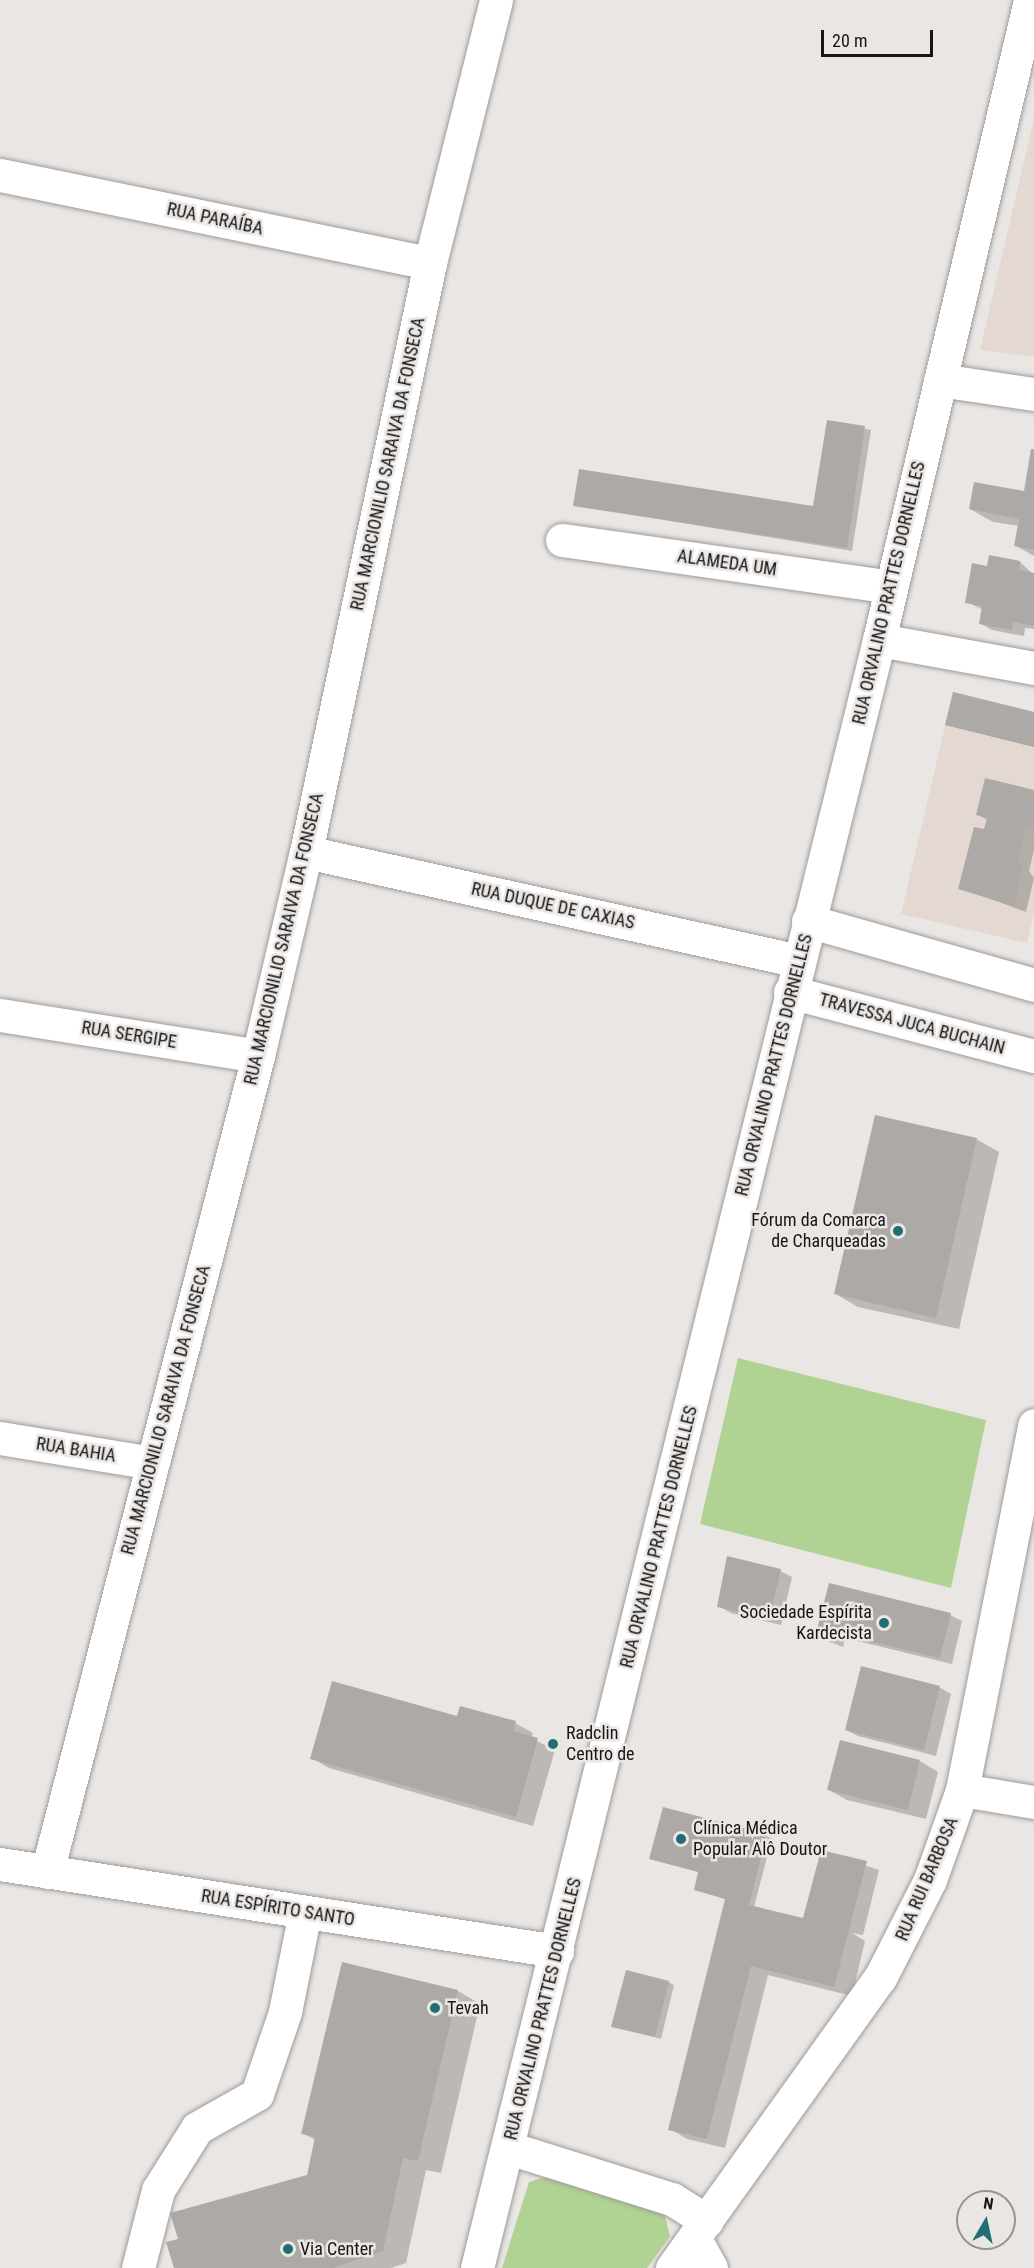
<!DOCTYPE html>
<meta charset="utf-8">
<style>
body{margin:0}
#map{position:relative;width:1034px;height:2268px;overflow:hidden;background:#eae6e4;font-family:"Roboto Condensed",sans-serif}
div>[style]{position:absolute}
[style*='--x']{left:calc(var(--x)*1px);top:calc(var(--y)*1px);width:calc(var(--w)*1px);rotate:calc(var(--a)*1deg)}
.built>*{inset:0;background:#e3d9d2}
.green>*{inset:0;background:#b0d292}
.shadow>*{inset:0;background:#0003}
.building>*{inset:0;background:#aca9a7}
.roads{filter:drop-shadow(0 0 2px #9e9b99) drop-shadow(0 0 2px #9e9b99)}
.minor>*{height:33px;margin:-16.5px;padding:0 16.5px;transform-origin:16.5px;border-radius:16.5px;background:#fff}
.major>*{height:33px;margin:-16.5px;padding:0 16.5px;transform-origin:16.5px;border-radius:16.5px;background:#fff}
.dots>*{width:16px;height:16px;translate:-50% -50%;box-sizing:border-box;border:3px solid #eae6e4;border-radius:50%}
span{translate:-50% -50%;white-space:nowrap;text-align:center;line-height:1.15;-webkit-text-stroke:5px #eae6e4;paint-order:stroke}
.street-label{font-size:18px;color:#171615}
.poi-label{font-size:18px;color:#171615}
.right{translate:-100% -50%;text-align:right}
.left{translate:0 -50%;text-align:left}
.north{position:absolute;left:956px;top:2190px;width:60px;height:60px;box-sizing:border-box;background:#eae6e4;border:2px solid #969391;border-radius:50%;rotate:9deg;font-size:16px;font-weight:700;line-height:24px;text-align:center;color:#171615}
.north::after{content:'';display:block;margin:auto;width:21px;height:27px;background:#226d73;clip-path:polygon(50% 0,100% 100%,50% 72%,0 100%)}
.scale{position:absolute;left:821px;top:30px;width:112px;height:27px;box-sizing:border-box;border:3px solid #171615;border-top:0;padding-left:8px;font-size:18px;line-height:21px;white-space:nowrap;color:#171615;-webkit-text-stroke:4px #eae6e4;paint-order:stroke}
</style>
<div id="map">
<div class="built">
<i style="clip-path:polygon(1034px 118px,1034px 357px,980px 350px)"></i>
<i style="clip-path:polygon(953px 692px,1034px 712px,1034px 912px,1027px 943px,901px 914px)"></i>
</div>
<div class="green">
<i style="clip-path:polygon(738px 1358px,986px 1420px,951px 1588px,700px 1524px)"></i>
<i style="clip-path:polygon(542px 2178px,559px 2178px,664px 2213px,670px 2236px,647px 2268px,502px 2268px,529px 2182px)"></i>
</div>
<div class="shadow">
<i style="clip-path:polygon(828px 421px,871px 430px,852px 551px,575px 505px,815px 507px)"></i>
<i style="clip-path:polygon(1034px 451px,1034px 556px,1016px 546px,1019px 526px,993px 522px,970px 509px,1025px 493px)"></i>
<i style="clip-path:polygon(1020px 562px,1034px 575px,1034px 629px,1025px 628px,1024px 636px,992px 630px,980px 623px,983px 610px,967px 602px,988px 567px)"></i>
<i style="clip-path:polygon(1034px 713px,1034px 747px,946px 725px)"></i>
<i style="clip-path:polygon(1034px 791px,1034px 850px,1029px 871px,1034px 878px,1026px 912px,960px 888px,988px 820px,978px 815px)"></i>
<i style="clip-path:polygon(976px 1139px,999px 1152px,959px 1329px,858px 1307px,836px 1294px)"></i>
<i style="clip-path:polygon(780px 1571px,792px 1577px,781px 1625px,731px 1613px,719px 1606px)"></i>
<i style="clip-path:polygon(830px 1585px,950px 1615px,962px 1621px,952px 1664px,845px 1638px,843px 1647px,817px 1637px)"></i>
<i style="clip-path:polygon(939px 1687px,951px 1694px,936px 1756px,858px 1736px,846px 1730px)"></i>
<i style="clip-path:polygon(458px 1718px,515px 1723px,533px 1733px,531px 1738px,555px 1750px,533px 1826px,329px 1768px,312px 1758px)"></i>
<i style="clip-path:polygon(841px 1742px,920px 1761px,938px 1772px,926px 1819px,847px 1800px,829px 1790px)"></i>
<i style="clip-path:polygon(664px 1809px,772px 1838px,754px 1907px,811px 1922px,822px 1851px,879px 1870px,863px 1935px,852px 1933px,865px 1941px,852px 1996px,768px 1975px,725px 2148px,687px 2139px,670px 2129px,726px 1899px,695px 1889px,700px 1872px,651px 1858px)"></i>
<i style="clip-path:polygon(343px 1964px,458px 1991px,480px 2004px,441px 2173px,426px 2170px,406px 2263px,391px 2268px,175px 2268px,179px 2240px,308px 2176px,315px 2140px,303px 2133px)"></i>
<i style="clip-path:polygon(668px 1982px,674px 1985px,661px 2039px,613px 2026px)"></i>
</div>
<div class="building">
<i style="clip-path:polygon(827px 420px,865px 426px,847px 548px,573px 506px,579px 469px,813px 506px)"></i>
<i style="clip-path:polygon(1031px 449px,1034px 449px,1034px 550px,1014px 546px,1019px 519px,969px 509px,974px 482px,1024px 491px)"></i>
<i style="clip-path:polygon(989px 555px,1020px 561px,1019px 570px,1034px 573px,1034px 626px,1013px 622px,1012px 630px,979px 624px,982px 606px,965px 603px,972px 563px,987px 566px)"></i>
<i style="clip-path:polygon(953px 692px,1034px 712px,1034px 747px,945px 725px)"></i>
<i style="clip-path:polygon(985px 778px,1034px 790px,1034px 825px,1033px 829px,1026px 827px,1017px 864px,1023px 866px,1014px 906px,958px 889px,974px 827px,984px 829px,987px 818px,976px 815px)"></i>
<i style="clip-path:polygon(875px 1115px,977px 1138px,936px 1318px,834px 1294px)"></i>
<i style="clip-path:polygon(727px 1556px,781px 1569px,769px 1619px,717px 1607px)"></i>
<i style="clip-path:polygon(829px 1583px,951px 1613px,940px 1658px,833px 1633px,830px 1641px,815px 1637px)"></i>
<i style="clip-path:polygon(861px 1666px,940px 1686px,924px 1750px,845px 1730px)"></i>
<i style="clip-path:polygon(332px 1681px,457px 1716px,460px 1706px,516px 1721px,513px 1731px,538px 1738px,516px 1817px,310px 1759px)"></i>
<i style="clip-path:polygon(840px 1740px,920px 1760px,908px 1810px,827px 1790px)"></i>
<i style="clip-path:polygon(663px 1807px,767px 1834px,749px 1905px,803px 1918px,821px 1850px,867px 1861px,834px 1987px,751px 1966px,707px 2139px,668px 2130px,725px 1899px,694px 1890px,698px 1872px,649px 1859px)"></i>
<i style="clip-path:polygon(342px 1962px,458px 1990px,418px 2161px,403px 2158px,383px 2251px,333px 2268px,174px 2268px,166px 2242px,178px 2239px,170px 2213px,307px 2175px,315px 2137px,301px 2134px)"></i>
<i style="clip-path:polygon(626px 1970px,669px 1981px,655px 2037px,611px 2027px)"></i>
</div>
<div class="roads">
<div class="minor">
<i style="--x:0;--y:175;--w:439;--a:11.6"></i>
<i style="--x:940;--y:380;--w:95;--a:8.5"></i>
<i style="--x:562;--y:540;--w:332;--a:8.1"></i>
<i style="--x:879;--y:640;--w:158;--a:10.2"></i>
<i style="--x:306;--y:852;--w:505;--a:12.47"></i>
<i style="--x:808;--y:921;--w:235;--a:15.8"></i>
<i style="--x:790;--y:992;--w:252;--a:14.7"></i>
<i style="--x:0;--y:1015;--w:261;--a:9"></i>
<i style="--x:0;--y:1438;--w:154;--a:9.3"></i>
<i style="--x:962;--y:1790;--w:73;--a:9.5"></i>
<i style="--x:0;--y:1864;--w:564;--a:8.88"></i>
<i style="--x:47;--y:1872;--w:843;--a:-75.5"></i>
<i style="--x:258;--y:1056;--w:210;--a:-76.8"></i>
<i style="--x:306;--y:852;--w:602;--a:-78.11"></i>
<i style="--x:430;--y:263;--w:271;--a:-75.9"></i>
<i style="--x:509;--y:2148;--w:171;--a:17.4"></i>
<i style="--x:672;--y:2199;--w:41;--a:32.2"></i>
<i style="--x:138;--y:2268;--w:81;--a:-75.6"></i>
<i style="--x:158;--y:2190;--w:73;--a:-57.8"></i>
<i style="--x:197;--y:2128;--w:69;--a:-29.5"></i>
<i style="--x:257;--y:2094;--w:87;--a:-71.1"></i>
<i style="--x:285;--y:2012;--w:102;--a:-78.7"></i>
<i style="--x:477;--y:2268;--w:1677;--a:-76.13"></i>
<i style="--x:879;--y:640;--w:658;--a:-76.72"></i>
<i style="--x:672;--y:2268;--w:357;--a:-54.4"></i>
<i style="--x:880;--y:1978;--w:110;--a:-63"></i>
<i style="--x:930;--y:1880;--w:96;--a:-70.4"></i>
<i style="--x:962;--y:1790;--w:372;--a:-78.8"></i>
</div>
<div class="major">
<i style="--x:695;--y:2239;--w:33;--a:61"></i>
</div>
</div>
<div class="dots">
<i style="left:898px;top:1231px;background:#226d73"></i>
<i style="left:884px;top:1623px;background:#226d73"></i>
<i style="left:553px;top:1744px;background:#226d73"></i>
<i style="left:681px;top:1839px;background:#226d73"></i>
<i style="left:435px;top:2008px;background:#226d73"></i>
<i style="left:288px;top:2249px;background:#226d73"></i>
</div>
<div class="street-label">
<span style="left:215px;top:219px;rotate:12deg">RUA PARAÍBA</span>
<span style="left:388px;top:464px;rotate:-78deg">RUA MARCIONILIO SARAIVA DA FONSECA</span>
<span style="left:727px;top:563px;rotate:8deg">ALAMEDA UM</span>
<span style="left:889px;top:593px;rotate:-77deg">RUA ORVALINO PRATTES DORNELLES</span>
<span style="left:553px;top:906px;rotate:12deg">RUA DUQUE DE CAXIAS</span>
<span style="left:284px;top:939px;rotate:-77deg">RUA MARCIONILIO SARAIVA DA FONSECA</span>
<span style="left:912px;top:1024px;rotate:15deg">TRAVESSA JUCA BUCHAIN</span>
<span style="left:129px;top:1035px;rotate:9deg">RUA SERGIPE</span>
<span style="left:774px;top:1065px;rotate:-76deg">RUA ORVALINO PRATTES DORNELLES</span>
<span style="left:166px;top:1410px;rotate:-75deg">RUA MARCIONILIO SARAIVA DA FONSECA</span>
<span style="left:76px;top:1450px;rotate:9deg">RUA BAHIA</span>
<span style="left:659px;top:1537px;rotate:-76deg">RUA ORVALINO PRATTES DORNELLES</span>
<span style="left:927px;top:1879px;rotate:-67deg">RUA RUI BARBOSA</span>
<span style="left:278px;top:1908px;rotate:9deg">RUA ESPÍRITO SANTO</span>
<span style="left:543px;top:2009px;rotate:-76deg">RUA ORVALINO PRATTES DORNELLES</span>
</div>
<div class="poi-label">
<span class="right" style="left:886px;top:1231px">Fórum da Comarca<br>de Charqueadas</span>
<span class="right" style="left:872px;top:1623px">Sociedade Espírita<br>Kardecista</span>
<span class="left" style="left:566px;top:1744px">Radclin<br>Centro de</span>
<span class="left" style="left:693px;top:1839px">Clínica Médica<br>Popular Alô Doutor</span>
<span class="left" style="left:447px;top:2008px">Tevah</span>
<span class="left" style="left:300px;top:2249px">Via Center</span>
</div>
<div class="north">N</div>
<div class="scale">20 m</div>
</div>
